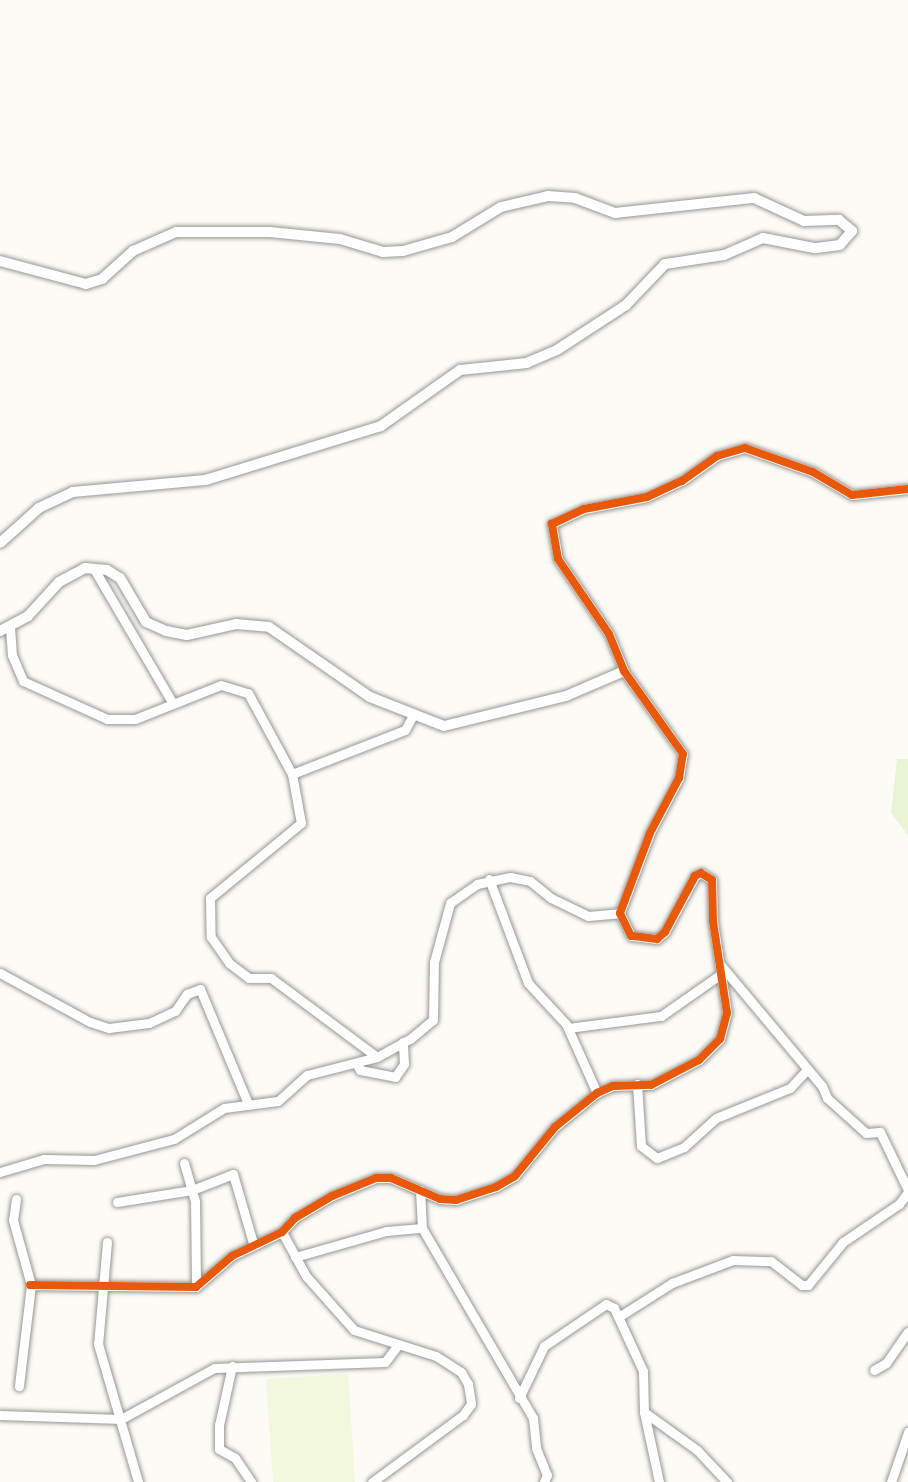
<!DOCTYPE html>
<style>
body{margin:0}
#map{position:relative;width:908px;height:1482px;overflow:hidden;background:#fcfbf6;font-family:"Playfair Display",serif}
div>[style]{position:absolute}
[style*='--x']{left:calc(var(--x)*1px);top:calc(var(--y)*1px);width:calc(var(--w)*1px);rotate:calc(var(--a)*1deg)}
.green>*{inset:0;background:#e8f4d3}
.pitch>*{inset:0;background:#f2f8de}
.roads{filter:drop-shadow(0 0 2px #969694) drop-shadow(0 0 2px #969694)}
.minor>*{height:9px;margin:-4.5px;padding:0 4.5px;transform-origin:4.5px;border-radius:4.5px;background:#fffefe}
.tertiary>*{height:10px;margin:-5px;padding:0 5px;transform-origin:5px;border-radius:5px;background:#fffefe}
.cycleway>*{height:8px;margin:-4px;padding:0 4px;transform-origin:4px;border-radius:4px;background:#e8590c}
span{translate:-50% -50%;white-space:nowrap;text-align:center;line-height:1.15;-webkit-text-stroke:6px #fff;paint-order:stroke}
</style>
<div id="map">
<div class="green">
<i style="clip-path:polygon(897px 759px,908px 759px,908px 835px,891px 813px)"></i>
</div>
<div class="pitch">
<i style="clip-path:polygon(348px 1374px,355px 1482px,273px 1482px,266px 1379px)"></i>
</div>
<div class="roads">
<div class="minor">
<i style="--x:94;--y:569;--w:154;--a:59.6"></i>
<i style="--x:10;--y:627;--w:28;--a:86"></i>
<i style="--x:12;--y:655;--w:28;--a:67"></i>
<i style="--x:23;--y:681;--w:92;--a:24.3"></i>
<i style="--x:107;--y:719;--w:28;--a:0"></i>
<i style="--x:135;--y:719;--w:92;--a:-21.6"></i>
<i style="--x:221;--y:685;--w:28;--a:17"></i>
<i style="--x:248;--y:693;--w:92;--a:61.5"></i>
<i style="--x:292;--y:774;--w:50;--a:79.6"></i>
<i style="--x:301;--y:823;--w:118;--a:140.5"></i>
<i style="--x:210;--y:898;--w:39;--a:89"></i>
<i style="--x:211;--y:937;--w:32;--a:55"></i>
<i style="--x:229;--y:963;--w:25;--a:37"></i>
<i style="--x:249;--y:978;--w:22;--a:0"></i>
<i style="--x:271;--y:978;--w:132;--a:36.7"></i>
<i style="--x:292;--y:774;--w:121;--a:-21.3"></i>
<i style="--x:405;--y:730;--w:17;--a:-62"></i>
<i style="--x:489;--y:879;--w:111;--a:69.4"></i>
<i style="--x:528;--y:983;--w:56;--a:47.2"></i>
<i style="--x:566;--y:1024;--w:76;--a:65.8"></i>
<i style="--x:719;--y:963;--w:160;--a:50.1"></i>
<i style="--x:822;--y:1086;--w:13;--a:67"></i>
<i style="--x:827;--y:1098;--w:52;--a:41.9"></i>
<i style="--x:866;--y:1133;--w:14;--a:-4"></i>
<i style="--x:880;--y:1132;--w:64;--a:64.2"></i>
<i style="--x:0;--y:973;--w:102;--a:28.6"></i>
<i style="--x:90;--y:1022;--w:20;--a:18"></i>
<i style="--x:109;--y:1028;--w:40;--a:-7.1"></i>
<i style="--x:149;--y:1023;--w:29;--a:-25"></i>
<i style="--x:175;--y:1011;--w:21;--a:-55"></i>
<i style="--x:187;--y:994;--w:14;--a:-21"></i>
<i style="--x:200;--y:989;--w:125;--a:67.3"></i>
<i style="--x:568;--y:1028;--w:94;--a:-7.4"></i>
<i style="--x:661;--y:1016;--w:73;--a:-35"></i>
<i style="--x:356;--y:1063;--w:8;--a:60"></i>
<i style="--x:360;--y:1070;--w:36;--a:11"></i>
<i style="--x:395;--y:1077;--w:16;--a:-55"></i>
<i style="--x:404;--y:1064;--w:22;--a:-93"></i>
<i style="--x:637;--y:1084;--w:62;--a:86.3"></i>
<i style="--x:641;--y:1146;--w:20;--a:37"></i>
<i style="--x:657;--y:1158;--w:29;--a:-22"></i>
<i style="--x:684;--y:1147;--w:43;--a:-42.2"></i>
<i style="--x:716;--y:1118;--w:80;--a:-22.1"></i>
<i style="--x:790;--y:1088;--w:23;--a:-47"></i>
<i style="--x:184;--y:1163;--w:40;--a:74"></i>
<i style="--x:195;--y:1201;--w:86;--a:89.3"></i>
<i style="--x:0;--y:1172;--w:46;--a:-16.5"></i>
<i style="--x:44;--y:1159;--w:50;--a:1.1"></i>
<i style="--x:94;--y:1160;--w:83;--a:-14.7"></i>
<i style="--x:174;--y:1139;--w:59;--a:-31.8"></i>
<i style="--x:224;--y:1108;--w:54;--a:-7.4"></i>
<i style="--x:278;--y:1101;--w:39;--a:-42"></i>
<i style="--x:307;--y:1075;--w:72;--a:-14.4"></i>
<i style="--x:377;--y:1057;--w:38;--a:-29"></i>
<i style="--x:410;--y:1039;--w:30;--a:-40"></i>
<i style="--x:433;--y:1020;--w:58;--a:-89"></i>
<i style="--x:434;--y:962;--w:61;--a:-74.8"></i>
<i style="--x:450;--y:903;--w:33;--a:-35"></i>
<i style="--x:477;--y:884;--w:34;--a:-12"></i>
<i style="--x:510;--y:877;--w:20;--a:11"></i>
<i style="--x:530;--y:881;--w:27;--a:39"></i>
<i style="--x:551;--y:898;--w:41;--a:25.9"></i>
<i style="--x:588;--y:916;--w:32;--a:-5"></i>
<i style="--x:420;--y:1190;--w:38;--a:87"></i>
<i style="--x:422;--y:1228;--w:220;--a:59.7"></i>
<i style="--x:533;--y:1418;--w:30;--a:84"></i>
<i style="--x:536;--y:1448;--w:29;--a:68"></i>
<i style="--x:547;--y:1475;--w:8;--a:113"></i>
<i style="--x:16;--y:1199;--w:21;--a:98"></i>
<i style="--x:13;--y:1220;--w:67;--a:74.5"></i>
<i style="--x:31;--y:1285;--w:102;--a:96.8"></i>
<i style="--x:117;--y:1202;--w:76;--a:-9.1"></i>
<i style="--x:192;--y:1190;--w:44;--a:-21.3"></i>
<i style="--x:233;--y:1174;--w:72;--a:73.8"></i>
<i style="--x:282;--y:1232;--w:50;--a:61.4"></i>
<i style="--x:306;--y:1276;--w:72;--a:48.4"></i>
<i style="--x:354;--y:1330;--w:86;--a:17.6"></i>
<i style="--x:436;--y:1356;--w:30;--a:33"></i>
<i style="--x:461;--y:1372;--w:14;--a:60"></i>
<i style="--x:468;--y:1384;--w:20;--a:81"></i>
<i style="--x:471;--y:1404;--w:14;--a:126"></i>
<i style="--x:463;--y:1415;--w:113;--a:143.6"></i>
<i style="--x:107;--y:1242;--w:102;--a:95"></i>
<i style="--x:98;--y:1344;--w:144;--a:73.8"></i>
<i style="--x:295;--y:1257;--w:95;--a:-15.9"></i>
<i style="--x:386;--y:1231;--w:36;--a:-5"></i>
<i style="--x:30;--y:1285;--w:166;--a:0.7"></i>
<i style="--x:196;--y:1287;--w:48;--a:-40.7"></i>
<i style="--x:232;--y:1256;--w:55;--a:-25.6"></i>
<i style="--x:282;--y:1232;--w:19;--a:-47"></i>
<i style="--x:295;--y:1218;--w:43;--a:-30.7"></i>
<i style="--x:332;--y:1196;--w:48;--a:-22.2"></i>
<i style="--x:376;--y:1178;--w:15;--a:0"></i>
<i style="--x:391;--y:1178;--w:53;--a:23.2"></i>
<i style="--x:440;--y:1199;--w:16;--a:4"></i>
<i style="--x:456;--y:1200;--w:42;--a:-18"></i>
<i style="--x:496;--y:1187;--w:22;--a:-30"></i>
<i style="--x:515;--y:1176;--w:63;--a:-50.8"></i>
<i style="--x:555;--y:1127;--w:54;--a:-39"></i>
<i style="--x:597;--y:1093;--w:17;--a:-24"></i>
<i style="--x:613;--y:1086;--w:38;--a:-2"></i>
<i style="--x:651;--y:1085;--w:54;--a:-27.5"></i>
<i style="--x:699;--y:1060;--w:30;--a:-45"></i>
<i style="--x:720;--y:1039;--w:27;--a:-75"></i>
<i style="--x:727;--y:1013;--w:93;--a:-98.7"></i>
<i style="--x:713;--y:921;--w:41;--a:-91.4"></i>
<i style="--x:712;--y:880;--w:13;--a:-148"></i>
<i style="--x:701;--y:873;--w:7;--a:153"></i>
<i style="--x:695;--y:876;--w:64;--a:118.2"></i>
<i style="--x:665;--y:932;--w:11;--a:139"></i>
<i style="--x:657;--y:939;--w:26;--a:-173"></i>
<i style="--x:631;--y:936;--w:25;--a:-116"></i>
<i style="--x:620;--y:913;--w:85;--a:-69.4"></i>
<i style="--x:650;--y:833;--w:62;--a:-62.2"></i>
<i style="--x:679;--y:778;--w:24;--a:-81"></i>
<i style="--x:683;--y:754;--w:102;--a:-125.4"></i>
<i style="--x:624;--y:671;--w:40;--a:-112"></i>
<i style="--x:609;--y:634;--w:91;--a:-124.2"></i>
<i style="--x:558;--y:559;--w:36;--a:-100"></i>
<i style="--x:552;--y:524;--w:35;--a:-25"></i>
<i style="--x:584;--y:509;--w:64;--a:-10.8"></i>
<i style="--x:647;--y:497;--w:38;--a:-25"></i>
<i style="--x:682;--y:481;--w:43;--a:-35.5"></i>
<i style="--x:717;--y:456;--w:29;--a:-16"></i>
<i style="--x:745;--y:448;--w:72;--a:19.4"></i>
<i style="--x:813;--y:472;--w:45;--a:30.5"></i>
<i style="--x:852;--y:495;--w:56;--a:-6.1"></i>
<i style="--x:620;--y:1316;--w:62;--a:-32.4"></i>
<i style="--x:672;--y:1283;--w:65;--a:-20.7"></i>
<i style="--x:733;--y:1260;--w:38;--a:2"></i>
<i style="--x:771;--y:1261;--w:39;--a:38"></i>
<i style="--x:802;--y:1285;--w:6;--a:0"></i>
<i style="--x:808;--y:1285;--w:55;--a:-50.9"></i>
<i style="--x:843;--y:1242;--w:68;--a:-34.2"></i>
<i style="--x:899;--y:1204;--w:15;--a:-53"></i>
<i style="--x:232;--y:1366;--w:60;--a:102.4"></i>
<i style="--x:219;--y:1425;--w:24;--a:90"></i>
<i style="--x:219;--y:1449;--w:18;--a:29"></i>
<i style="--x:235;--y:1458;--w:29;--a:56"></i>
<i style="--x:874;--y:1370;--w:14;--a:-30"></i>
<i style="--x:886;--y:1363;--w:38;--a:-55"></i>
<i style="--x:519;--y:1398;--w:58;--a:-64.3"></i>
<i style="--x:544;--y:1346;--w:75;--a:-34.1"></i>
<i style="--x:606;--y:1304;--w:9;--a:27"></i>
<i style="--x:614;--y:1308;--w:69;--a:65.3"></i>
<i style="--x:643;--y:1371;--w:41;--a:88.6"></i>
<i style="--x:644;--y:1412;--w:72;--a:77.9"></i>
<i style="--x:644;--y:1412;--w:65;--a:35.6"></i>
<i style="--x:697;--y:1450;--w:44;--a:46.8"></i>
<i style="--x:0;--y:1415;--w:121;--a:1.9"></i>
<i style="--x:121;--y:1419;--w:106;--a:-28.7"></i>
<i style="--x:214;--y:1368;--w:171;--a:-2"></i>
<i style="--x:385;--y:1362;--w:21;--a:-53"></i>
<i style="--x:891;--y:1482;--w:53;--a:-71.2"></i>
</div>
<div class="tertiary">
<i style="--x:0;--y:261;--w:89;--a:15"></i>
<i style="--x:86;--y:284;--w:17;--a:-17"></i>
<i style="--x:102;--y:279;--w:42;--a:-42.1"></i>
<i style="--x:133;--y:251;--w:47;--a:-23.8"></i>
<i style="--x:176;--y:232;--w:94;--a:0"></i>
<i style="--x:270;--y:232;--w:70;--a:5.7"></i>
<i style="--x:340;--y:239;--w:45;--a:16.8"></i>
<i style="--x:383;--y:252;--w:20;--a:-3"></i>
<i style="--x:403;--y:251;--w:51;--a:-15.9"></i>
<i style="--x:452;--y:237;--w:57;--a:-31.5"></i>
<i style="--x:501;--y:207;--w:48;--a:-13.2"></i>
<i style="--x:548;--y:196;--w:27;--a:4"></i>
<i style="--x:575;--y:198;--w:43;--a:20.6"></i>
<i style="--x:615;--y:213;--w:140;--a:-6.2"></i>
<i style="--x:754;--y:198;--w:55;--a:24.7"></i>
<i style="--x:804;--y:221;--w:35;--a:-2"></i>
<i style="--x:839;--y:220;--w:17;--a:40"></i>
<i style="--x:852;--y:231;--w:18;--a:131"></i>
<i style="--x:840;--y:245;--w:26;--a:173"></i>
<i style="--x:814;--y:248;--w:52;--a:-168.9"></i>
<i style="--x:763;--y:238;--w:43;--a:156.4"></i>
<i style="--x:724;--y:255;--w:60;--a:171.3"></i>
<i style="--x:665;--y:264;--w:57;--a:133.6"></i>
<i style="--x:626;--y:305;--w:82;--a:146.9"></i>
<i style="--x:557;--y:350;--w:33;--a:157"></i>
<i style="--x:527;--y:363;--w:67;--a:174"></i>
<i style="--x:460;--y:370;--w:97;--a:144.7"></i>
<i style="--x:381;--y:426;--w:184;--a:162.9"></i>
<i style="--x:205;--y:480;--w:133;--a:174.8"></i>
<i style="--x:73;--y:492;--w:38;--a:155"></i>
<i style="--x:39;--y:508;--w:52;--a:138.1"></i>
<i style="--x:0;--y:631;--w:32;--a:-28"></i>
<i style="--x:28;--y:616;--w:46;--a:-47.6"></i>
<i style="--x:59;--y:582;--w:30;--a:-28"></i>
<i style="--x:85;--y:568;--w:22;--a:5"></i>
<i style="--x:107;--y:570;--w:15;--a:32"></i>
<i style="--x:120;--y:578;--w:51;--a:59.4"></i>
<i style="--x:146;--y:622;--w:22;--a:24"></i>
<i style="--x:166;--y:631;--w:21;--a:11"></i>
<i style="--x:187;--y:635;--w:50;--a:-12.7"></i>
<i style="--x:236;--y:624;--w:33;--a:5"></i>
<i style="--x:269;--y:627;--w:123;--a:34.7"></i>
<i style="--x:370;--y:697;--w:79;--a:21.4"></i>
<i style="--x:444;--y:726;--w:126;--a:-13.8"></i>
<i style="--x:566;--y:696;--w:63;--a:-23.3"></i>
</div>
</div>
<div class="cycleway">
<i style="--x:30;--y:1285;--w:166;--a:0.7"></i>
<i style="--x:196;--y:1287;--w:48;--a:-40.7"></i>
<i style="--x:232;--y:1256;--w:55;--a:-25.6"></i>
<i style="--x:282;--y:1232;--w:19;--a:-47"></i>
<i style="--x:295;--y:1218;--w:43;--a:-30.7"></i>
<i style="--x:332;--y:1196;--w:48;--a:-22.2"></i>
<i style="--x:376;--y:1178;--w:15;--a:0"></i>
<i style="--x:391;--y:1178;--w:53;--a:23.2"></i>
<i style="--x:440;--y:1199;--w:16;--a:4"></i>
<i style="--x:456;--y:1200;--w:42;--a:-18"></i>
<i style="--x:496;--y:1187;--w:22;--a:-30"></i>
<i style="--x:515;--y:1176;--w:63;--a:-50.8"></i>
<i style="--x:555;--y:1127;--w:54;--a:-39"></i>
<i style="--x:597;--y:1093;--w:17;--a:-24"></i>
<i style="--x:613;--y:1086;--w:38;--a:-2"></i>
<i style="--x:651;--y:1085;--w:54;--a:-27.5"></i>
<i style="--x:699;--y:1060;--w:30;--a:-45"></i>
<i style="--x:720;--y:1039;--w:27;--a:-75"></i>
<i style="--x:727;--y:1013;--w:93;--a:-98.7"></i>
<i style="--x:713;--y:921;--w:41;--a:-91.4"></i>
<i style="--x:712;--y:880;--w:13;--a:-148"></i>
<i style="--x:701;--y:873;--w:7;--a:153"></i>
<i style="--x:695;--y:876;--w:64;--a:118.2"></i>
<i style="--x:665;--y:932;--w:11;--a:139"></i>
<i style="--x:657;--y:939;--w:26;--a:-173"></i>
<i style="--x:631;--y:936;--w:25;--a:-116"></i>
<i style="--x:620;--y:913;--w:85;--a:-69.4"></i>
<i style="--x:650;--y:833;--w:62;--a:-62.2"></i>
<i style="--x:679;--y:778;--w:24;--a:-81"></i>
<i style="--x:683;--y:754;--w:102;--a:-125.4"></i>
<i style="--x:624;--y:671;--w:40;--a:-112"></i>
<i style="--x:609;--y:634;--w:91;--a:-124.2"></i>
<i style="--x:558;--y:559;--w:36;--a:-100"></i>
<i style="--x:552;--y:524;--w:35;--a:-25"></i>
<i style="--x:584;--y:509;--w:64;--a:-10.8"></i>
<i style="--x:647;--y:497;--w:38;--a:-25"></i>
<i style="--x:682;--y:481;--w:43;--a:-35.5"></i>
<i style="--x:717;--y:456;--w:29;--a:-16"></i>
<i style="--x:745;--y:448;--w:72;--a:19.4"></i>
<i style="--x:813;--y:472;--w:45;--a:30.5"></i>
<i style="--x:852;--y:495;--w:56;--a:-6.1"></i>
</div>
</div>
